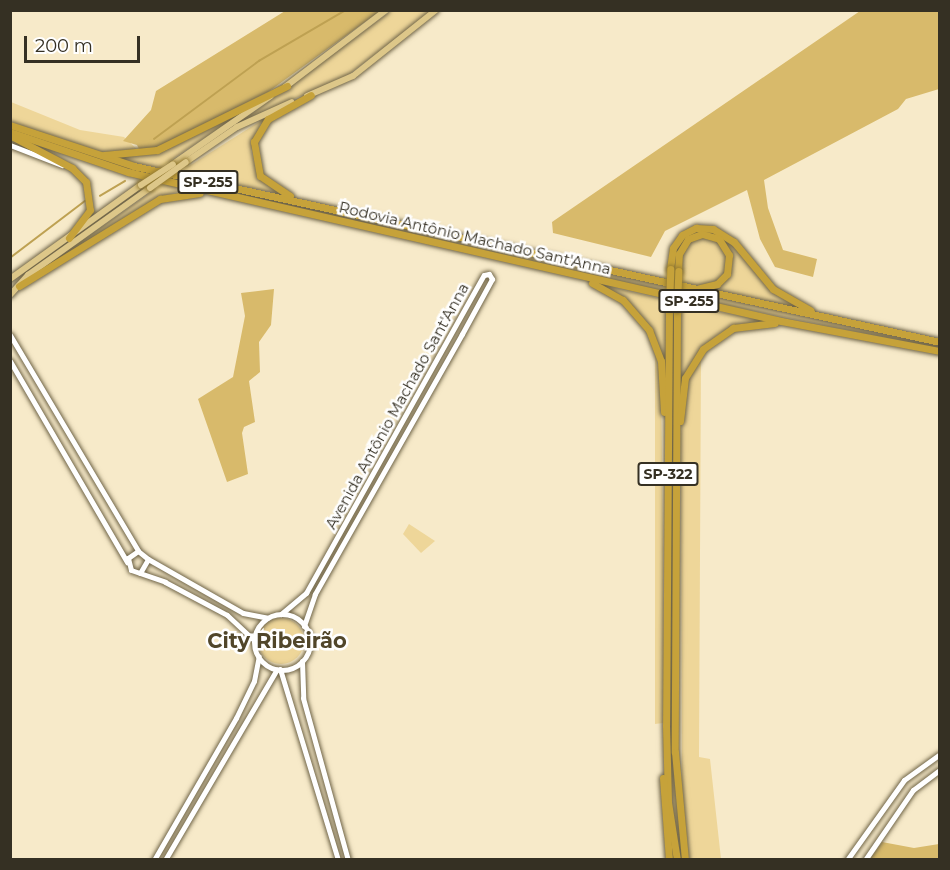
<!DOCTYPE html>
<meta charset="utf-8">
<style>
body{margin:0}
#map{position:relative;width:950px;height:870px;overflow:hidden;background:#f7eac9;font-family:Montserrat,sans-serif}
div>[style]{position:absolute}
[style*='--x']{left:calc(var(--x)*1px);top:calc(var(--y)*1px);width:calc(var(--w)*1px);rotate:calc(var(--a)*1deg)}
.green>*{inset:0;background:#eed699}
.round{border-radius:50%}
.forest>*{inset:0;background:#d8ba6b}
.stream>*{height:1.5px;margin:-0.75px;padding:0 0.75px;transform-origin:0.75px;border-radius:0.75px;background:#bea152}
.roads{filter:drop-shadow(0 0 2px #706548) drop-shadow(0 0 2px #706548)}
.secondary>*{height:5px;margin:-2.5px;padding:0 2.5px;transform-origin:2.5px;border-radius:2.5px;background:#fff}
.secondary>.ring{margin:-2.5px;padding:0;box-sizing:content-box;background:none;border:5px solid #fff;border-radius:50%}
.primary>*{height:6px;margin:-3px;padding:0 3px;transform-origin:3px;border-radius:3px;background:#ddc789}
.highway>*{height:7px;margin:-3.5px;padding:0 3.5px;transform-origin:3.5px;border-radius:3.5px;background:#c6a23a}
.bridges{filter:drop-shadow(0 0 2px #937a32) drop-shadow(0 0 2px #937a32)}
.primary-bridge>*{height:6px;margin:-3px;padding:0 3px;transform-origin:3px;border-radius:3px;background:#ddc789}
.highway-bridge>*{height:7px;margin:-3.5px;padding:0 3.5px;transform-origin:3.5px;border-radius:3.5px;background:#c6a23a}
span{translate:-50% -50%;white-space:nowrap;text-align:center;line-height:1.15;-webkit-text-stroke:5px #fff;paint-order:stroke}
.shield-label span{padding:2px 4px;background:#fff;border:2px solid;border-radius:4px;-webkit-text-stroke-width:0}
.shield-label{font-size:14px;color:#353023;font-weight:700}
.street-label{font-size:15px;color:#353023}
.district-label{font-size:21px;color:#51462a;font-weight:700}
.frame{position:absolute;inset:0;border:12px solid #353023;pointer-events:none}
.scale{position:absolute;left:24px;top:36px;width:116px;height:27px;box-sizing:border-box;border:3px solid #353023;border-top:0;padding-left:8px;font-size:18px;line-height:21px;white-space:nowrap;color:#353023;-webkit-text-stroke:4px #fff;paint-order:stroke}
</style>
<div id="map">
<div class="green">
<i style="clip-path:polygon(391px 11px,432px 11px,344px 78px,243px 120px)"></i>
<i style="clip-path:polygon(11px 102px,80px 130px,124px 137px,141px 153px,108px 154px,32px 130px,11px 121px)"></i>
<i style="clip-path:polygon(248px 109px,159px 168px,116px 158px,148px 154px)"></i>
<i style="clip-path:polygon(273px 113px,260px 124px,251px 151px,257px 173px,277px 193px,178px 173px)"></i>
<i style="clip-path:polygon(172px 177px,666px 285px,666px 293px,169px 179px)"></i>
<i style="clip-path:polygon(164px 183px,186px 189px,161px 197px,52px 262px)"></i>
<i style="clip-path:polygon(697px 230px,710px 230px,729px 240px,772px 290px,798px 308px,711px 289px,732px 266px,727px 245px,714px 234px,683px 242px,672px 280px,676px 248px,685px 237px)"></i>
<i style="clip-path:polygon(700px 237px,715px 238px,727px 256px,725px 272px,718px 281px,702px 286px,680px 282px,680px 258px,690px 242px)"></i>
<i style="clip-path:polygon(602px 285px,666px 300px,666px 386px,647px 324px,626px 300px)"></i>
<i style="clip-path:polygon(680px 288px,939px 344px,939px 348px,680px 296px)"></i>
<i style="clip-path:polygon(680px 304px,760px 320px,721px 332px,701px 348px,687px 369px,680px 400px)"></i>
<i style="clip-path:polygon(672px 308px,672px 759px,683px 860px,675px 836px,669px 760px)"></i>
<i style="clip-path:polygon(655px 352px,661px 381px,663px 546px,663px 723px,655px 724px)"></i>
<i style="clip-path:polygon(701px 357px,699px 757px,710px 759px,721px 859px,689px 859px,682px 810px,681px 434px,686px 380px)"></i>
<i style="clip-path:polygon(409px 524px,435px 541px,421px 553px,403px 534px)"></i>
<i class="round" style="left:258px;top:618px;width:46px;height:46px"></i>
</div>
<div class="forest">
<i style="clip-path:polygon(285px 11px,380px 11px,268px 92px,157px 148px,141px 153px,137px 145px,123px 141px,151px 110px,156px 91px)"></i>
<i style="clip-path:polygon(860px 11px,939px 11px,939px 89px,906px 99px,898px 109px,764px 180px,768px 208px,783px 250px,817px 259px,813px 277px,775px 267px,760px 239px,747px 190px,665px 231px,651px 257px,553px 233px,552px 222px)"></i>
<i style="clip-path:polygon(274px 289px,271px 325px,259px 342px,260px 372px,249px 381px,255px 422px,244px 427px,242px 433px,248px 474px,227px 482px,198px 399px,233px 377px,245px 316px,241px 293px)"></i>
<i style="clip-path:polygon(882px 842px,914px 848px,939px 844px,939px 859px,870px 859px)"></i>
</div>
<div class="stream">
<i style="--x:154;--y:139;--w:131;--a:-36.6"></i>
<i style="--x:259;--y:61;--w:101;--a:-30.4"></i>
<i style="--x:100;--y:196;--w:29;--a:-31"></i>
<i style="--x:10;--y:258;--w:94;--a:-37.2"></i>
</div>
<div class="roads">
<div class="secondary">
<i style="--x:10;--y:145;--w:56;--a:21"></i>
<i style="--x:10;--y:335;--w:251;--a:59.3"></i>
<i style="--x:10;--y:361;--w:233;--a:59.8"></i>
<i style="--x:148;--y:559;--w:109;--a:29.6"></i>
<i style="--x:243;--y:613;--w:25;--a:11"></i>
<i style="--x:140;--y:573;--w:16;--a:-60"></i>
<i style="--x:148;--y:559;--w:13;--a:-141"></i>
<i style="--x:138;--y:551;--w:12;--a:145"></i>
<i style="--x:128;--y:558;--w:12;--a:76"></i>
<i style="--x:131;--y:570;--w:36;--a:19"></i>
<i style="--x:165;--y:582;--w:70;--a:28"></i>
<i style="--x:227;--y:615;--w:37;--a:43"></i>
<i style="--x:281;--y:614;--w:33;--a:-40"></i>
<i style="--x:306;--y:593;--w:364;--a:-60.8"></i>
<i style="--x:484;--y:275;--w:5;--a:-11"></i>
<i style="--x:489;--y:274;--w:6;--a:59"></i>
<i style="--x:492;--y:279;--w:63;--a:118.6"></i>
<i style="--x:462;--y:334;--w:299;--a:119.5"></i>
<i style="--x:315;--y:594;--w:34;--a:109"></i>
<i class="ring" style="left:254px;top:614px;width:51px;height:51px"></i>
<i style="--x:302;--y:661;--w:37;--a:88"></i>
<i style="--x:303;--y:698;--w:168;--a:74.5"></i>
<i style="--x:280;--y:669;--w:200;--a:73.1"></i>
<i style="--x:154;--y:860;--w:164;--a:-60"></i>
<i style="--x:236;--y:718;--w:41;--a:-64.1"></i>
<i style="--x:254;--y:681;--w:25;--a:-79"></i>
<i style="--x:165;--y:860;--w:221;--a:-59.6"></i>
<i style="--x:847;--y:860;--w:98;--a:-54.5"></i>
<i style="--x:904;--y:780;--w:44;--a:-35.8"></i>
<i style="--x:865;--y:860;--w:85;--a:-55.6"></i>
<i style="--x:913;--y:790;--w:34;--a:-37"></i>
</div>
<div class="primary">
<i style="--x:285;--y:87;--w:127;--a:-37.3"></i>
<i style="--x:307;--y:96;--w:50;--a:-23.5"></i>
<i style="--x:353;--y:76;--w:106;--a:-38.5"></i>
<i style="--x:186;--y:162;--w:62;--a:-34.5"></i>
<i style="--x:237;--y:127;--w:60;--a:-24.4"></i>
<i style="--x:173;--y:164;--w:119;--a:-34.8"></i>
<i style="--x:10;--y:279;--w:161;--a:-35.7"></i>
<i style="--x:10;--y:295;--w:27;--a:-48"></i>
<i style="--x:28;--y:275;--w:150;--a:-35.5"></i>
</div>
<div class="highway">
<i style="--x:10;--y:125;--w:131;--a:18.3"></i>
<i style="--x:134;--y:166;--w:825;--a:12.32"></i>
<i style="--x:10;--y:132;--w:125;--a:18.7"></i>
<i style="--x:128;--y:172;--w:670;--a:12.85"></i>
<i style="--x:781;--y:321;--w:162;--a:10.7"></i>
<i style="--x:13;--y:137;--w:67;--a:27.7"></i>
<i style="--x:72;--y:168;--w:20;--a:45"></i>
<i style="--x:86;--y:182;--w:28;--a:82"></i>
<i style="--x:90;--y:210;--w:35;--a:127"></i>
<i style="--x:104;--y:155;--w:53;--a:-5.4"></i>
<i style="--x:157;--y:150;--w:145;--a:-26.2"></i>
<i style="--x:290;--y:196;--w:36;--a:-146"></i>
<i style="--x:260;--y:176;--w:35;--a:-100"></i>
<i style="--x:254;--y:142;--w:27;--a:-59"></i>
<i style="--x:268;--y:119;--w:49;--a:-29.2"></i>
<i style="--x:670;--y:269;--w:21;--a:-82"></i>
<i style="--x:673;--y:248;--w:16;--a:-55"></i>
<i style="--x:682;--y:235;--w:16;--a:-27"></i>
<i style="--x:696;--y:228;--w:17;--a:3"></i>
<i style="--x:713;--y:229;--w:25;--a:32"></i>
<i style="--x:734;--y:242;--w:61;--a:50.3"></i>
<i style="--x:773;--y:289;--w:43;--a:29.6"></i>
<i style="--x:678;--y:271;--w:17;--a:-87"></i>
<i style="--x:679;--y:254;--w:17;--a:-59"></i>
<i style="--x:688;--y:239;--w:15;--a:-20"></i>
<i style="--x:702;--y:234;--w:18;--a:16"></i>
<i style="--x:719;--y:239;--w:19;--a:58"></i>
<i style="--x:729;--y:255;--w:19;--a:96"></i>
<i style="--x:727;--y:274;--w:14;--a:135"></i>
<i style="--x:717;--y:284;--w:18;--a:167"></i>
<i style="--x:592;--y:283;--w:35;--a:29"></i>
<i style="--x:623;--y:300;--w:40;--a:49"></i>
<i style="--x:649;--y:330;--w:33;--a:69"></i>
<i style="--x:661;--y:361;--w:51;--a:86.6"></i>
<i style="--x:19;--y:286;--w:166;--a:-31.7"></i>
<i style="--x:160;--y:199;--w:40;--a:-8.5"></i>
<i style="--x:669;--y:307;--w:418;--a:90.4"></i>
<i style="--x:666;--y:725;--w:77;--a:88.5"></i>
<i style="--x:668;--y:802;--w:59;--a:81.2"></i>
<i style="--x:677;--y:309;--w:443;--a:90.3"></i>
<i style="--x:675;--y:752;--w:108;--a:84.7"></i>
<i style="--x:680;--y:421;--w:43;--a:-83.4"></i>
<i style="--x:685;--y:378;--w:34;--a:-58"></i>
<i style="--x:703;--y:349;--w:37;--a:-35"></i>
<i style="--x:733;--y:328;--w:42;--a:-6.8"></i>
<i style="--x:663;--y:778;--w:82;--a:85.8"></i>
</div>
</div>
<div class="bridges">
<div class="primary-bridge">
<i style="--x:141;--y:185;--w:38;--a:-33"></i>
<i style="--x:150;--y:188;--w:44;--a:-35.8"></i>
</div>
<div class="highway-bridge">
<i style="--x:669;--y:307;--w:38;--a:-88"></i>
<i style="--x:677;--y:309;--w:38;--a:-88"></i>
</div>
</div>
<div class="shield-label">
<span style="left:208px;top:182px">SP-255</span>
<span style="left:689px;top:301px">SP-255</span>
<span style="left:668px;top:474px">SP-322</span>
</div>
<div class="street-label">
<span style="left:475px;top:238px;rotate:13deg">Rodovia Antônio Machado Sant'Anna</span>
<span style="left:397px;top:406px;rotate:-61deg">Avenida Antônio Machado Sant'Anna</span>
</div>
<div class="district-label">
<span style="left:277px;top:641px">City Ribeirão</span>
</div>
<div class="frame"></div>
<div class="scale">200 m</div>
</div>
